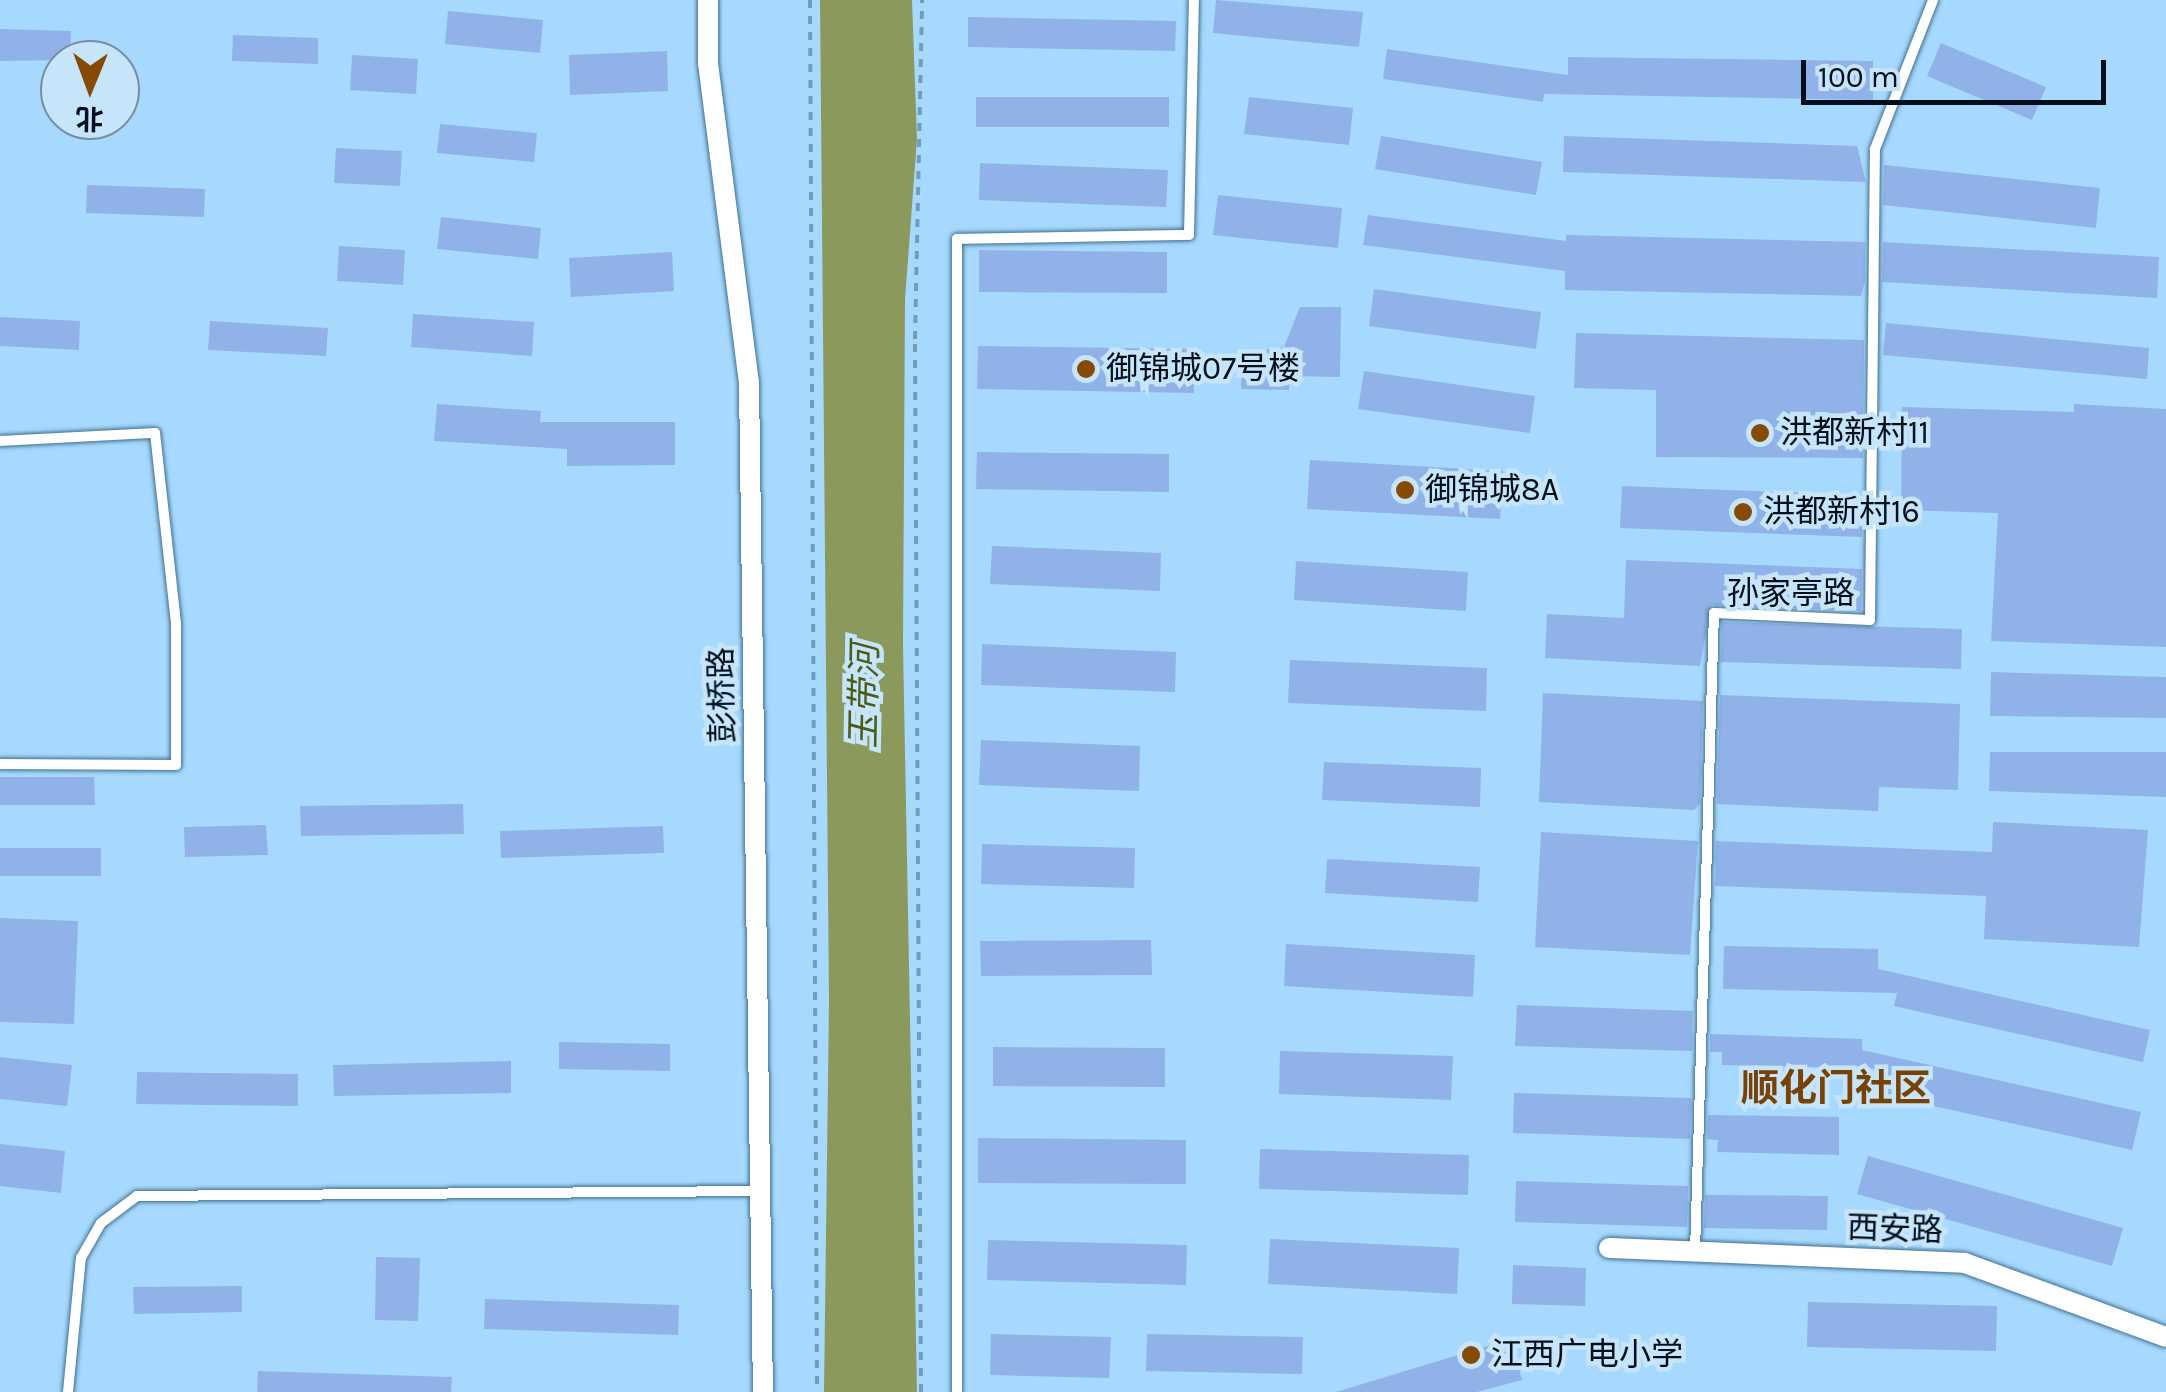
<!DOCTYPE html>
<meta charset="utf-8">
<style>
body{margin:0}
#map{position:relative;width:2166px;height:1392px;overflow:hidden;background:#a7d9fe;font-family:Karla,"Noto Sans SC",sans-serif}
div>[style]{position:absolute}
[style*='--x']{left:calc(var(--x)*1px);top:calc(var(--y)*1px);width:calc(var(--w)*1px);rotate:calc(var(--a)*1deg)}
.water>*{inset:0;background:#8b9a5c}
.building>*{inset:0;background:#91b2e9}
.path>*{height:4px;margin-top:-2px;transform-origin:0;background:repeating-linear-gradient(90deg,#749bb8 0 8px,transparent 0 16px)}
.roads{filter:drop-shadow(0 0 2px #407090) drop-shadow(0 0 2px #407090)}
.service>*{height:10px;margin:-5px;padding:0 5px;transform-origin:5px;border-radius:5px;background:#fff}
.minor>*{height:20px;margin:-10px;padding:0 10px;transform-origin:10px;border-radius:10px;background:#fff}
.dots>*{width:28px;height:28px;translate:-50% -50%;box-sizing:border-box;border:5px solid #c6e4fa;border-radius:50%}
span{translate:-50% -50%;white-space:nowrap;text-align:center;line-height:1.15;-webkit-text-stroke:9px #c6e4fa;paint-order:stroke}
.poi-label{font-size:32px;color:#000f1b}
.left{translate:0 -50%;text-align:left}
.street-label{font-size:32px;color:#000f1b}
.water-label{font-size:35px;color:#4d5b15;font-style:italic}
.quarter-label{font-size:38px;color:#784204;font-weight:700}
.north{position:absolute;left:40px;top:40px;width:100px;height:100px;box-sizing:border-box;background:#c6e4fa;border:2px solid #778fa1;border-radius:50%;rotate:181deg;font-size:28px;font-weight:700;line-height:40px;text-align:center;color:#000f1b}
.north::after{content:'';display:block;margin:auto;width:35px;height:45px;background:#864a05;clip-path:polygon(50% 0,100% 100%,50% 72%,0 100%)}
.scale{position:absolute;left:1801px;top:60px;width:305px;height:45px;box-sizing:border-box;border:5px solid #000f1b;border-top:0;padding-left:12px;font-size:30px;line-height:35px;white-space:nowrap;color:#000f1b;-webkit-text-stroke:8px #c6e4fa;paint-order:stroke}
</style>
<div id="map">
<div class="water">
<i style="clip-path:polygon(820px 0,912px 0,917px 139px,905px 300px,903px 645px,917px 1392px,824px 1392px,829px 1001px)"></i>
</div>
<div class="building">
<i style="clip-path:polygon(1216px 0,1363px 12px,1359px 47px,1213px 33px)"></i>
<i style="clip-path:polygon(448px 11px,543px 20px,540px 53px,445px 44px)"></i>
<i style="clip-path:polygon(968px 17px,1176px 21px,1175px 51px,968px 47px)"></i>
<i style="clip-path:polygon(0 29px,71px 31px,70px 60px,0 61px)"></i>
<i style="clip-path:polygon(233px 35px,318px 38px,318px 64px,232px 61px)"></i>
<i style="clip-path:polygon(1941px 43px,2046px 87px,2032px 120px,1927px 76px)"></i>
<i style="clip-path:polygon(1387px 49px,1568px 75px,1568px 57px,1873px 61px,1873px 100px,1544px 94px,1543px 102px,1383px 79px)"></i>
<i style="clip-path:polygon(667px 51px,668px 91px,570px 95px,569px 55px)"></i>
<i style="clip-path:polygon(352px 55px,418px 59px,416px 94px,350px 90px)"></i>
<i style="clip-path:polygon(976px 97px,1169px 97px,1169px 127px,976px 127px)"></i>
<i style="clip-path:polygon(1249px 97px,1353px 108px,1349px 145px,1244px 134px)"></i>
<i style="clip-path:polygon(440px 124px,537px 133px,534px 162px,437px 153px)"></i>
<i style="clip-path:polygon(1381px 136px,1542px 162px,1536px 195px,1375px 169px)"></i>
<i style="clip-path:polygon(1564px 136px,1857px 146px,1866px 182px,1563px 172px)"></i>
<i style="clip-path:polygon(336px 148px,402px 151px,400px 186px,334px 183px)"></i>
<i style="clip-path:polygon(980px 163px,1168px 170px,1166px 207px,979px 200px)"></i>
<i style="clip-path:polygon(1884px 165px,2100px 188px,2096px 228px,1883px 205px)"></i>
<i style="clip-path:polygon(87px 185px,205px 189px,204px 217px,86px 213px)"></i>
<i style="clip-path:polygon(1218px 195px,1342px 208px,1338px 248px,1213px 235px)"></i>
<i style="clip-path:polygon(1368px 215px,1566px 241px,1566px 235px,1865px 242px,1865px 281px,1861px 296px,1565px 290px,1565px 271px,1363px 245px)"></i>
<i style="clip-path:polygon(441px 217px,541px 228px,538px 259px,437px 249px)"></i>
<i style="clip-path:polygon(1883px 242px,2159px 257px,2157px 298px,1882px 282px)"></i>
<i style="clip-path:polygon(339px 246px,405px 250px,403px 285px,337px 281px)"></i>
<i style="clip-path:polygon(979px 250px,1167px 252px,1167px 293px,979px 292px)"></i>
<i style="clip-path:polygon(672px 252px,674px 291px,571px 297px,569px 258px)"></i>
<i style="clip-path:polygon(1374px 289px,1541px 312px,1536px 349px,1369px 326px)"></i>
<i style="clip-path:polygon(1300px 307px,1341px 307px,1340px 377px,1289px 376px,1289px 390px,1241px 389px,1242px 352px,1284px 347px)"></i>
<i style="clip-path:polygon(413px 314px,534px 322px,532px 356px,411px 347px)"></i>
<i style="clip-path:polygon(0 317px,80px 321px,79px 350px,0 346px)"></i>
<i style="clip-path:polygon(210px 321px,328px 328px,326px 356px,208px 350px)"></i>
<i style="clip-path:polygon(1886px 323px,2149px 348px,2147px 379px,1883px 355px)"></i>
<i style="clip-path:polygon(1576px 333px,1864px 340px,1863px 458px,1656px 457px,1656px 390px,1574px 388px)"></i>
<i style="clip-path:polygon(978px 346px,1195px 349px,1194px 393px,977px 389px)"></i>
<i style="clip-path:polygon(1364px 371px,1535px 396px,1530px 433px,1358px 409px)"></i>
<i style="clip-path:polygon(437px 404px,541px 411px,540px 422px,675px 422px,675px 465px,567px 466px,567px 449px,434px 441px)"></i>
<i style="clip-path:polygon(2074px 404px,2166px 409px,2166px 647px,1991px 641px,1998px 513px,1901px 510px,1902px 407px,2074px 412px)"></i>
<i style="clip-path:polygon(977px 452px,1169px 454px,1169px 492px,976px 489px)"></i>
<i style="clip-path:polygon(1310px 460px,1503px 471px,1500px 519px,1307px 509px)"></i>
<i style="clip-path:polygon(1622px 486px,1863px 495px,1862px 537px,1620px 528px)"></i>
<i style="clip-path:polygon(992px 546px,1161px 553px,1160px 591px,990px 584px)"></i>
<i style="clip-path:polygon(1626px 560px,1862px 569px,1861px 611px,1711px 605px,1700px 666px,1545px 658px,1547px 614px,1624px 618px)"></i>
<i style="clip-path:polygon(1296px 561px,1468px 572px,1466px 611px,1294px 600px)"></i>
<i style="clip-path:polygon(1722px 622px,1962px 629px,1961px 669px,1721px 662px)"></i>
<i style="clip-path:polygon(982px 644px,1176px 652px,1175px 692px,981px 685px)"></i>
<i style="clip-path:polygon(1290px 660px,1487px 668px,1486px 711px,1288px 703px)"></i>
<i style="clip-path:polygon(1991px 672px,2166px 677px,2166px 718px,1990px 716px)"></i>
<i style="clip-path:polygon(1543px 693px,1703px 701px,1700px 804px,1694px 810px,1539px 802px)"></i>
<i style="clip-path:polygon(1720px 695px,1960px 704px,1958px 790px,1879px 787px,1878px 811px,1717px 804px)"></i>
<i style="clip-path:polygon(981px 740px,1140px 746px,1139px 791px,979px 785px)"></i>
<i style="clip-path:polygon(1990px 752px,2166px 752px,2166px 797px,1989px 791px)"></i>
<i style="clip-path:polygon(1324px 762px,1481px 768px,1480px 807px,1322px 800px)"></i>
<i style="clip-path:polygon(0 777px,94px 777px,95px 805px,0 805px)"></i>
<i style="clip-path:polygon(463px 804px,464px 834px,301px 836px,300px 806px)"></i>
<i style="clip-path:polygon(1993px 822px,2148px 830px,2139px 947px,1984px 939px,1986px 896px,1715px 886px,1716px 841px,1992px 852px)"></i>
<i style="clip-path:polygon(266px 825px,268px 855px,185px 857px,184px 827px)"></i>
<i style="clip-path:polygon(663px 826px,664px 853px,501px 858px,500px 831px)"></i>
<i style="clip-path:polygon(1541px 832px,1698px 841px,1690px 955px,1535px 947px)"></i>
<i style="clip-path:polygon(982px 844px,1135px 848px,1134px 888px,981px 884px)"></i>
<i style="clip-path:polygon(0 848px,101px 848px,101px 876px,0 876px)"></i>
<i style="clip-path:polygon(1327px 859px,1480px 867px,1478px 902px,1325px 893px)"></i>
<i style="clip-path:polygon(0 918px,78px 921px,74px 1024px,0 1022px)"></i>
<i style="clip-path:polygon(1151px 940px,1152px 975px,981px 976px,980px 941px)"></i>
<i style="clip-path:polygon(1286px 944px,1475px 955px,1473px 997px,1284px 986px)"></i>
<i style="clip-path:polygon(1724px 946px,1878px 949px,1878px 969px,2150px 1030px,2143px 1062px,1894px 1006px,1897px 993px,1723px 989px)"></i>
<i style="clip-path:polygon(1517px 1005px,1693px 1011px,1692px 1051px,1515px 1046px)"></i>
<i style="clip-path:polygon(1710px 1034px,1862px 1039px,1862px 1050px,2141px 1112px,2132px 1150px,1879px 1094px,1885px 1069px,1722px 1065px,1722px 1052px,1710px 1052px)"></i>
<i style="clip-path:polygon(559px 1042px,670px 1044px,670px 1071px,559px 1069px)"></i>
<i style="clip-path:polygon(993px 1047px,1165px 1048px,1165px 1087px,993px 1086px)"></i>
<i style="clip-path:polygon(1280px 1051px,1453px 1056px,1451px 1100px,1279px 1094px)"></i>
<i style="clip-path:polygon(0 1057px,72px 1065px,67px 1106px,0 1099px)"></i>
<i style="clip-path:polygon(511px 1061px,511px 1093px,334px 1096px,333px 1065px)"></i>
<i style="clip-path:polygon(137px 1072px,298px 1074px,298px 1106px,136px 1104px)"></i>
<i style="clip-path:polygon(1514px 1093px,1691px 1098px,1690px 1139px,1513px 1133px)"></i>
<i style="clip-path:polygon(1708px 1115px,1839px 1117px,1839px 1155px,1717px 1152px,1718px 1140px,1707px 1139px)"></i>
<i style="clip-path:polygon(978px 1138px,1186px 1140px,1186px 1184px,978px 1183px)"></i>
<i style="clip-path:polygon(0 1144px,65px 1151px,61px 1193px,0 1186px)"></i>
<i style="clip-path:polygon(1260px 1149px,1469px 1155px,1468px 1195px,1259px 1189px)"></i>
<i style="clip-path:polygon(1868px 1156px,2123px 1228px,2112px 1266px,1857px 1194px)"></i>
<i style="clip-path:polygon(1516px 1181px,1688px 1186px,1687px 1227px,1515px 1222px)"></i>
<i style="clip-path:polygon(1705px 1195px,1828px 1196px,1827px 1230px,1704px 1228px)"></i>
<i style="clip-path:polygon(1270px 1239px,1459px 1248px,1457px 1294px,1268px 1284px)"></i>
<i style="clip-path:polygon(988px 1240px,1187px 1245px,1186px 1285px,987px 1280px)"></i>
<i style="clip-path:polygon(376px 1257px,420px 1258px,418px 1321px,375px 1320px)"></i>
<i style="clip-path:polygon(1513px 1265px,1586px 1268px,1585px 1306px,1512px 1304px)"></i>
<i style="clip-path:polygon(242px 1286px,242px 1312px,134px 1314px,133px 1287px)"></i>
<i style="clip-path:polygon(485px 1299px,679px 1305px,678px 1335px,484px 1329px)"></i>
<i style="clip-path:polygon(1808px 1302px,1997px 1306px,1996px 1351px,1807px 1347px)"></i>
<i style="clip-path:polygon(991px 1334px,1111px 1337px,1109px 1378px,990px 1375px)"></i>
<i style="clip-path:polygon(1147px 1334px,1303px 1337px,1302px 1374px,1146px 1371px)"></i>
<i style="clip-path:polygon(1511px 1339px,1522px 1380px,1477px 1392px,1336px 1392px)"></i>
<i style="clip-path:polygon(258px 1371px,452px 1377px,451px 1392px,257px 1392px)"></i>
</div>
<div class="path">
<i style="--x:810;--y:0;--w:1392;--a:89.71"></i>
<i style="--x:921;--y:1392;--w:1053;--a:-90.33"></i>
<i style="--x:915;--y:339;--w:339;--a:-88.8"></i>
</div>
<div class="roads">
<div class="service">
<i style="--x:0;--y:441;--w:155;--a:-3"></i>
<i style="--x:155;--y:433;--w:191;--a:83.7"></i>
<i style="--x:176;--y:623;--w:142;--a:90"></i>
<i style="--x:176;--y:765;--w:176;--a:-179.7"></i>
<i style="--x:1695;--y:1252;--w:639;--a:-88.3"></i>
<i style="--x:1714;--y:613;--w:156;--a:2.6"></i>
<i style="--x:1870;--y:620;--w:471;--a:-89.4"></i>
<i style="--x:1875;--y:149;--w:160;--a:-68.7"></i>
<i style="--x:68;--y:1392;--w:135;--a:-84.5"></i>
<i style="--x:81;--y:1258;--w:40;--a:-60.3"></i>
<i style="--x:101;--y:1223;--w:45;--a:-36.9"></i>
<i style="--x:137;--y:1196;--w:623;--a:-0.46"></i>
<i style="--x:957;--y:1392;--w:1153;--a:-90"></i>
<i style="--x:957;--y:239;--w:232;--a:-1"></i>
<i style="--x:1189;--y:235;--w:235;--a:-88.8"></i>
</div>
<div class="minor">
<i style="--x:708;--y:0;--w:63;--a:90"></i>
<i style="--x:708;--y:63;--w:322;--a:82.7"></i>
<i style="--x:749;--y:382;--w:1010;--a:89.21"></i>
<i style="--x:1609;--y:1248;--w:356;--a:2.4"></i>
<i style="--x:1965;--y:1263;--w:214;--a:20.2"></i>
</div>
</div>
<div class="dots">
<i style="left:1086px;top:369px;background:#864a05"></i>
<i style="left:1760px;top:433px;background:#864a05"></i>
<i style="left:1405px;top:490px;background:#864a05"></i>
<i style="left:1743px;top:512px;background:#864a05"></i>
<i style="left:1471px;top:1355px;background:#864a05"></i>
</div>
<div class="poi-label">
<span class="left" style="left:1106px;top:369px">御锦城07号楼</span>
<span class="left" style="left:1780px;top:433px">洪都新村11</span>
<span class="left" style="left:1425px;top:490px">御锦城8A</span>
<span class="left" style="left:1763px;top:512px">洪都新村16</span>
<span class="left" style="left:1491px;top:1355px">江西广电小学</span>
</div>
<div class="street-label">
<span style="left:1791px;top:594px">孙家亭路</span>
<span style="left:723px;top:695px;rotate:-91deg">彭桥路</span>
<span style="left:1895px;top:1230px;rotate:2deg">西安路</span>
</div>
<div class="water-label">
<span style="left:865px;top:696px;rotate:-89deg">玉带河</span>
</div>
<div class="quarter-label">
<span style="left:1836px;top:1089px">顺化门社区</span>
</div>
<div class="north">北</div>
<div class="scale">100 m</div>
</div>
